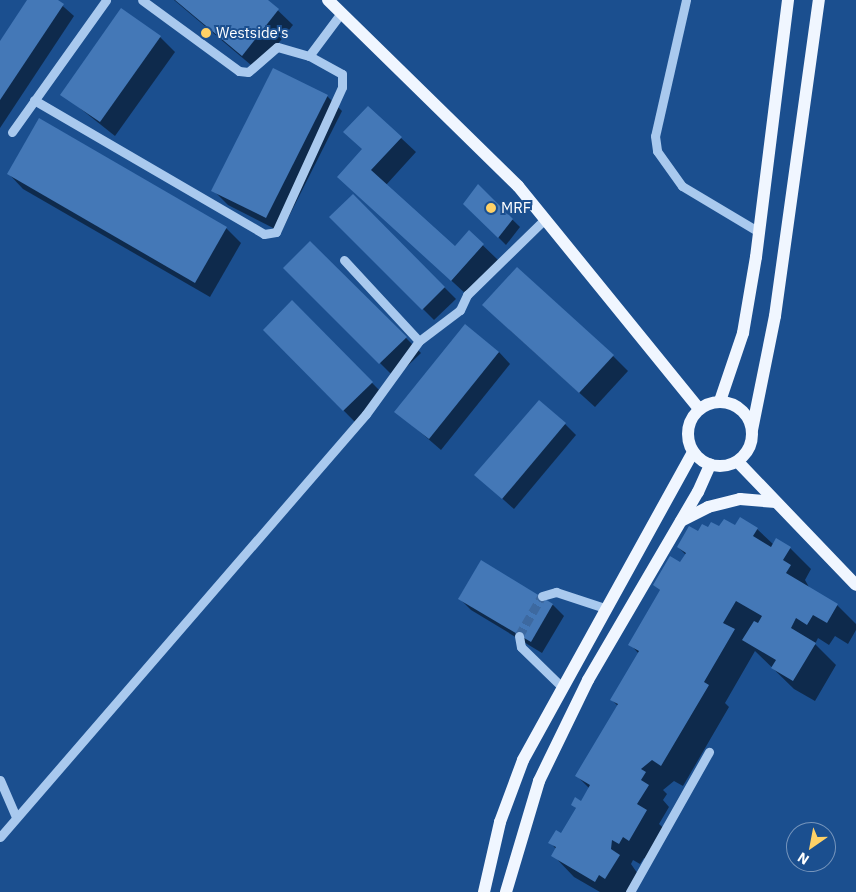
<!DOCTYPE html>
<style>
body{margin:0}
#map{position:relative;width:856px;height:892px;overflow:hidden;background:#1b4f8f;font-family:"IBM Plex Sans",sans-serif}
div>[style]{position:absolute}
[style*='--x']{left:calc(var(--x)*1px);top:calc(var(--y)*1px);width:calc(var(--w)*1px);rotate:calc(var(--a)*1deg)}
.shadow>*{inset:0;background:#0007}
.building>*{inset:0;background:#4478b7}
.minor-tunnel>*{height:9px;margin-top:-4.5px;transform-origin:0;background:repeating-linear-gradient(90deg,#3d69a0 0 9px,transparent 0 13.5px)}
.minor>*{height:9px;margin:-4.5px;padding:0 4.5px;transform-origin:4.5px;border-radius:4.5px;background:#a9c9ee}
.major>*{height:12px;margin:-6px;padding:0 6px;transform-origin:6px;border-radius:6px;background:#f0f6ff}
.major>.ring{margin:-6px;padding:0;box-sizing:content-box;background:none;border:12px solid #f0f6ff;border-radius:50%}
.dots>*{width:14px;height:14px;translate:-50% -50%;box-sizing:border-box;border:2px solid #1b4f8f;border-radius:50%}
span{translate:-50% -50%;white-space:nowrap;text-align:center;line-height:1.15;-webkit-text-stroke:4px #1b4f8f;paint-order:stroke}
.poi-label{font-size:15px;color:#fff}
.left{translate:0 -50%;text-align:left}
.north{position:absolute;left:786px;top:822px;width:50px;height:50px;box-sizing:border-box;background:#1b4f8f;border:1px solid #7695bc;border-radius:50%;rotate:213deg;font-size:14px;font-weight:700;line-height:20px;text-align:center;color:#fff}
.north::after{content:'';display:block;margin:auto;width:18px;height:22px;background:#ffd166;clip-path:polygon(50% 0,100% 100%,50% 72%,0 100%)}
</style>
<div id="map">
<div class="shadow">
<i style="clip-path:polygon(28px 0,56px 0,74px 16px,0 128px,0 43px)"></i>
<i style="clip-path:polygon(174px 0,267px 0,293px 25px,257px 70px)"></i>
<i style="clip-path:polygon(160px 37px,175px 52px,115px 136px,62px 94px)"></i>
<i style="clip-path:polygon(327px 96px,342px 111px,281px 232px,228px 205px,213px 190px)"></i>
<i style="clip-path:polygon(401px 138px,416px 152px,386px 185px,455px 248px,469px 232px,498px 260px,467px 295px,339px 177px)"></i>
<i style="clip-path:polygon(9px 174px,226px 228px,241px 243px,210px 297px,23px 189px)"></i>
<i style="clip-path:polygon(478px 186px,520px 227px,506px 245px,465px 204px)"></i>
<i style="clip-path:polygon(353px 196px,456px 299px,434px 320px,331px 217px)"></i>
<i style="clip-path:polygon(310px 242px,421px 353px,395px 378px,285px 268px)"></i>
<i style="clip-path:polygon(292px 302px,383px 394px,355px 422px,264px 330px)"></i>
<i style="clip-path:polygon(499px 320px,613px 356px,628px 371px,595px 407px)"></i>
<i style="clip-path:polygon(499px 352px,510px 364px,441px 450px,396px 411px)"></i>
<i style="clip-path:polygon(565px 424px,576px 435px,514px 509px,476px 475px)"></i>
<i style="clip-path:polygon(736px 527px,757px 529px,774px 545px,790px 548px,811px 569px,805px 580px,810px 589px,837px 605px,856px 624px,856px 630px,848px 644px,835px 636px,829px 645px,818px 638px,815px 644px,836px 665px,815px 701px,794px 689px,755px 651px,725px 703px,729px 707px,683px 786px,674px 781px,663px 790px,667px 794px,663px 800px,669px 807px,659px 824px,668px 832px,651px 862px,644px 858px,640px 864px,633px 860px,631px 864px,640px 877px,631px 892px,600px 892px,574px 877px,553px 855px,556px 849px,550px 842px,562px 834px,577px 809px,573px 805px,582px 802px,590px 789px,577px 776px,618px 706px,612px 700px,639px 654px,630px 644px,661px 591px,654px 585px,681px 564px,686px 555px,678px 547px,708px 529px)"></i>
<i style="clip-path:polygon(481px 562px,553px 605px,564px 616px,542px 653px,471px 610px,459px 598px)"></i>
</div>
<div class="building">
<i style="clip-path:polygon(27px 0,58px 0,64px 4px,0 100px,0 41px)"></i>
<i style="clip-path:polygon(175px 0,268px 0,279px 9px,242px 56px)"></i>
<i style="clip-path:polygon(121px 8px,161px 36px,100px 122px,60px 95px)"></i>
<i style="clip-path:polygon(273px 68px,328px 95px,266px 218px,211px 191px)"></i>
<i style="clip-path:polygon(368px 106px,402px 137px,371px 170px,455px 246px,469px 230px,484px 244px,451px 281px,337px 177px,362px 149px,343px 132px)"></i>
<i style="clip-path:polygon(39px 118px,227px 227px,195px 283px,7px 174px)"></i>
<i style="clip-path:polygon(478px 184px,513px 219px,498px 238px,463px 204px)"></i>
<i style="clip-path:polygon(353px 194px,445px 287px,422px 310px,329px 217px)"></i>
<i style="clip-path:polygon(310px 241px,407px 337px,379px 364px,283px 268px)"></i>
<i style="clip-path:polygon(517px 267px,614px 355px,579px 393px,482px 305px)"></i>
<i style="clip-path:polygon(292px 300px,373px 382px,343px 411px,263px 330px)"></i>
<i style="clip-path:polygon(465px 324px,499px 352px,429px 439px,394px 412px)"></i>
<i style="clip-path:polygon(539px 400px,566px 423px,502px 499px,474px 475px)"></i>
<i style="clip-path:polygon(740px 517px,758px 528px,753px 536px,771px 547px,776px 538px,791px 547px,783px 560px,791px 565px,786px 573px,838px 604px,827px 623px,813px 615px,807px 625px,796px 618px,791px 628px,816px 643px,793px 681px,771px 668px,776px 660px,742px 640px,754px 621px,758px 623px,762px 616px,736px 601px,723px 623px,735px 629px,704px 682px,709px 685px,661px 766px,652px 760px,641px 769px,646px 772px,641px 780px,649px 785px,637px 804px,647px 810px,629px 841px,623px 837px,619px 844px,612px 840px,611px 849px,620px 855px,605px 879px,599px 875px,595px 882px,551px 856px,556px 847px,548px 843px,556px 830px,561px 833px,576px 808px,571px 805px,575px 797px,581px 801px,590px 785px,575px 776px,618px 704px,610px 700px,639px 651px,628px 645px,660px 590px,653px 585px,670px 556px,680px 562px,686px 553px,677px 547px,689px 526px,698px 531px,702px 524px,708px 527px,711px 522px,719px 526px,724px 519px,735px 525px)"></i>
<i style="clip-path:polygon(481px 560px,553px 604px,531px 642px,458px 599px)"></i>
</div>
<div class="minor-tunnel">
<i style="--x:519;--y:636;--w:46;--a:-60.1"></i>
</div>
<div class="minor">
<i style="--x:686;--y:0;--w:139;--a:102.8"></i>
<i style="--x:655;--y:136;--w:15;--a:82"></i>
<i style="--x:657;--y:151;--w:43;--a:54.5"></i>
<i style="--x:682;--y:186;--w:90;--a:30.9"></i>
<i style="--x:309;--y:56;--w:54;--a:-53.3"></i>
<i style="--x:34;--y:100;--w:266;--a:30.2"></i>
<i style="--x:264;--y:234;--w:12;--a:-9"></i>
<i style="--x:276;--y:232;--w:159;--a:-65.5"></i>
<i style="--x:342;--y:87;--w:13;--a:-90"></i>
<i style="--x:342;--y:74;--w:38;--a:-151"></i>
<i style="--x:309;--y:56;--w:33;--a:-164"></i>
<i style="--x:277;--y:47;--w:38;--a:139"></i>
<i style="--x:248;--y:72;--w:9;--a:-174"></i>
<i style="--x:239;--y:71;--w:120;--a:-143.8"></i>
<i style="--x:12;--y:132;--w:162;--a:-54.5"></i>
<i style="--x:344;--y:260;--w:110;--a:47.2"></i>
<i style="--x:542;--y:596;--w:15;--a:-16"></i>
<i style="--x:556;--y:592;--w:52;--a:18.1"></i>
<i style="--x:519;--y:636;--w:11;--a:80"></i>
<i style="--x:521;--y:647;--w:56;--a:44.3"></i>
<i style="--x:0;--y:780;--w:40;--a:66.6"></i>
<i style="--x:0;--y:837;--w:559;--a:-49.13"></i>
<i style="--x:366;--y:414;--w:90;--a:-54"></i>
<i style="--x:419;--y:341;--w:51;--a:-37.1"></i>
<i style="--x:460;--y:310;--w:17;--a:-65"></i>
<i style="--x:467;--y:295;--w:109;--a:-44.3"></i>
<i style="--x:630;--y:892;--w:161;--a:-60.6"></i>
</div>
<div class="major">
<i style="--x:328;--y:0;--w:266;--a:44.4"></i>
<i style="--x:518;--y:186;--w:287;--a:50.9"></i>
<i style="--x:720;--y:401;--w:72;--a:-71.3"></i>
<i style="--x:743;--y:333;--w:77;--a:-80.3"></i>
<i style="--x:756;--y:257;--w:259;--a:-82.9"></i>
<i class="ring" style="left:688px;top:402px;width:52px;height:52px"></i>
<i style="--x:752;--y:430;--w:116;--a:-78.6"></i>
<i style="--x:775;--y:316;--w:319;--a:-82.1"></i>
<i style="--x:738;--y:462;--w:170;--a:46.2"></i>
<i style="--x:681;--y:521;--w:30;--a:-27"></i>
<i style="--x:708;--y:507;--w:33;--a:-14"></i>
<i style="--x:740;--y:499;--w:36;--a:5"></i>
<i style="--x:484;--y:892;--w:72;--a:-77.1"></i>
<i style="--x:500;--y:822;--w:66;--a:-69.6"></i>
<i style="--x:523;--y:760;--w:352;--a:-61.1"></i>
<i style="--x:506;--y:892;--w:116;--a:-73.4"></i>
<i style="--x:539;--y:781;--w:112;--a:-64.1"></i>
<i style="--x:588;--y:680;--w:218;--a:-59.7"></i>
<i style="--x:698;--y:492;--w:30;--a:-66"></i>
</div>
<div class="dots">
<i style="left:206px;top:33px;background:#ffd166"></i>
<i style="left:491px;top:208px;background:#ffd166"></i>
</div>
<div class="poi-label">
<span class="left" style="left:216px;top:33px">Westside's</span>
<span class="left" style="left:501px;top:208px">MRF</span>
</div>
<div class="north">N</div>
</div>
